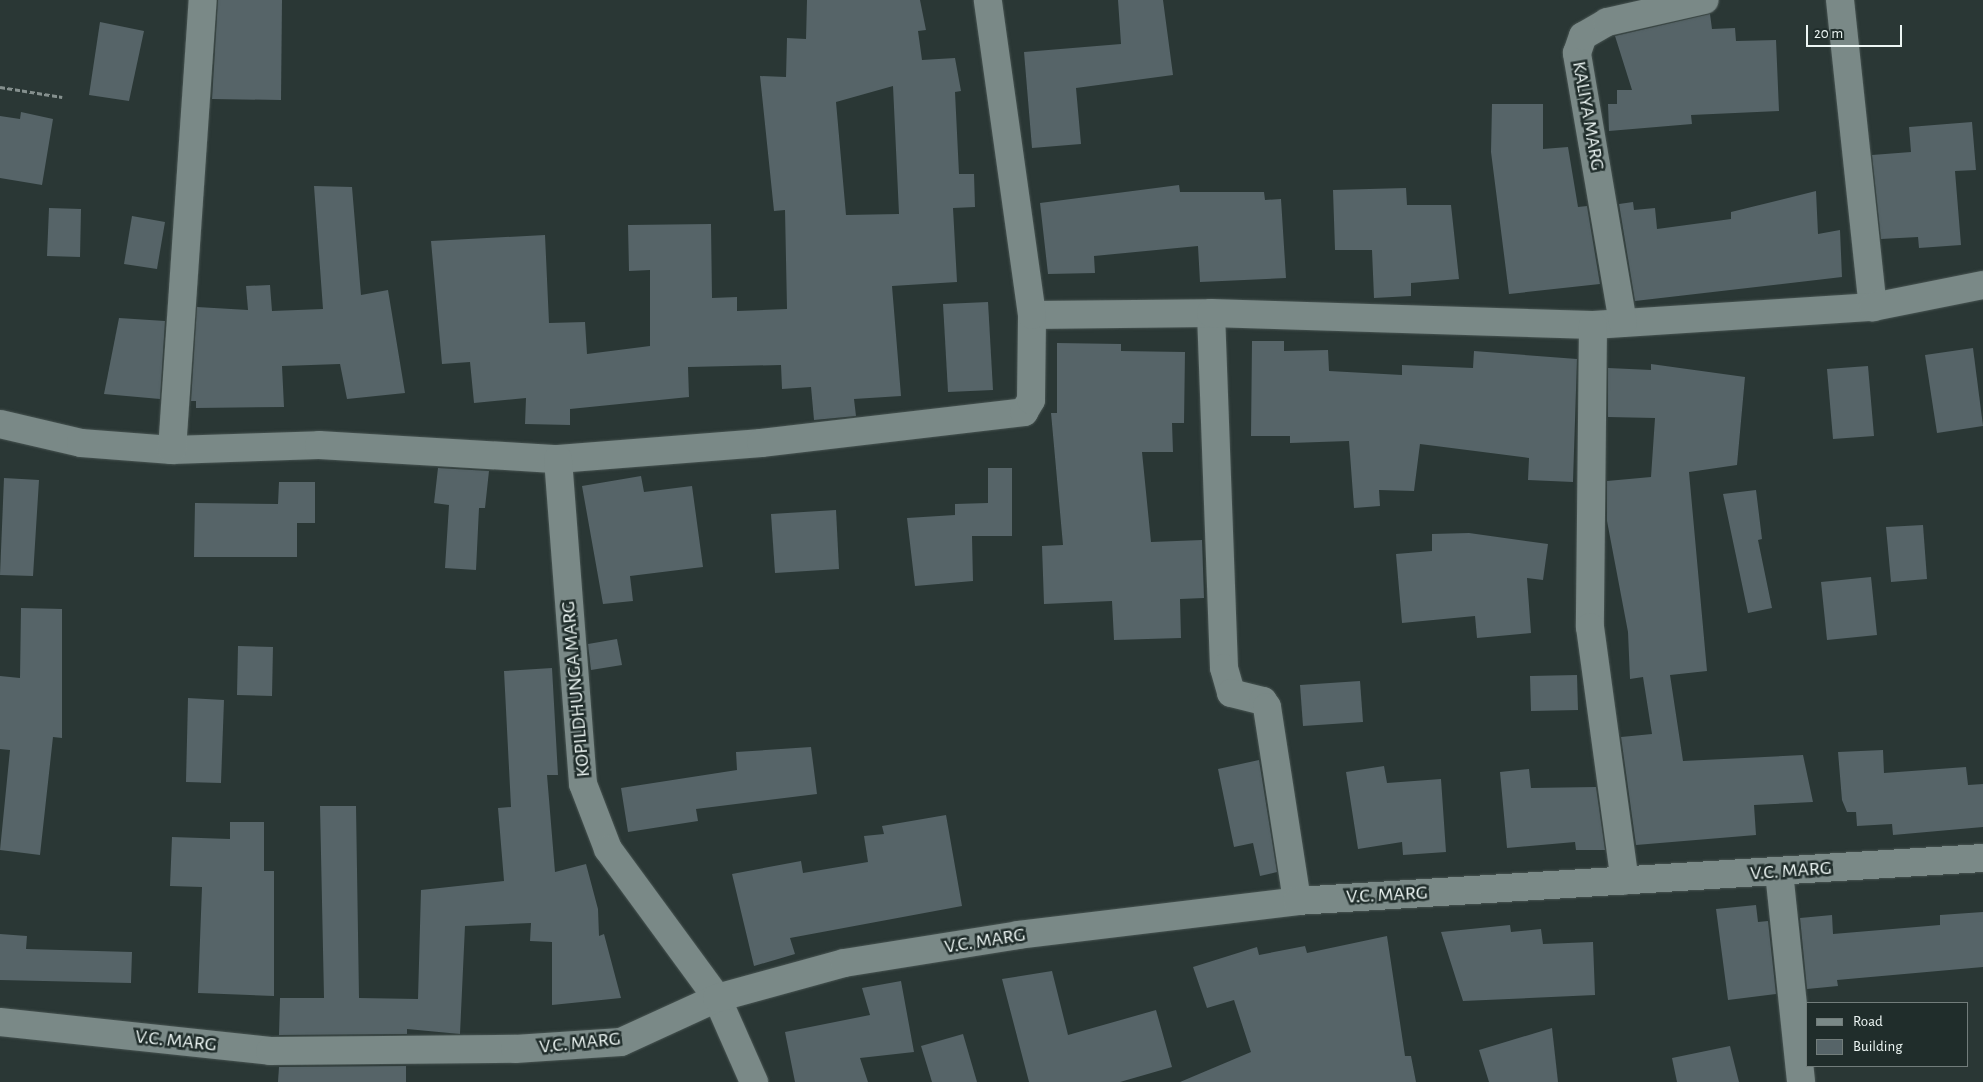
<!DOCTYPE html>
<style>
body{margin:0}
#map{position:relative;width:1983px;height:1082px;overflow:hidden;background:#2a3735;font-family:"Alegreya Sans",sans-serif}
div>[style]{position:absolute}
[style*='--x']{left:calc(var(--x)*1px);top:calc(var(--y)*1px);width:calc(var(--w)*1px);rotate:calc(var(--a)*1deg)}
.building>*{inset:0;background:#566468}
.path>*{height:3px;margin-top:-1.5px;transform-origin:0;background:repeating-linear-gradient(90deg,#85908e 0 5px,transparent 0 7.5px)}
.roads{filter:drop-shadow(0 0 1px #475351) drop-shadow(0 0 1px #475351)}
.minor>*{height:28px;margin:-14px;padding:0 14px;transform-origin:14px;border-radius:14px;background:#7a8987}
span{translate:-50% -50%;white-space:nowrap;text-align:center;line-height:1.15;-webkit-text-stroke:5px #202d2b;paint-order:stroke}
.street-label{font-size:20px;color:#edf6f4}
.legend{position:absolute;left:1806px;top:1002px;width:162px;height:65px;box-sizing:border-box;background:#202d2b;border:1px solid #727d7b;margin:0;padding:6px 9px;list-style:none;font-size:15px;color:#edf6f4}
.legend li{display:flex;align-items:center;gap:10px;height:25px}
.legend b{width:25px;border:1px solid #727d7b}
.scale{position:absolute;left:1806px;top:25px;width:96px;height:22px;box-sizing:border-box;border:2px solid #edf6f4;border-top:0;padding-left:6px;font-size:15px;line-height:18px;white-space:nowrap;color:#edf6f4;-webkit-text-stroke:4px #202d2b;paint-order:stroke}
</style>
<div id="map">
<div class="building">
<i style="clip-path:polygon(218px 0,282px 0,281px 100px,212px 99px)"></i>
<i style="clip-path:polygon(evenodd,807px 0,920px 0,926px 30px,918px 31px,922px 60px,955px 58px,961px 91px,955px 92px,959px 174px,974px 174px,975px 207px,953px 208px,957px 282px,892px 286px,901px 396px,854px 399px,856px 416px,814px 420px,811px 387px,782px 389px,781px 365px,688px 367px,689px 397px,570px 409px,570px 425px,525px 424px,526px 398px,474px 403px,470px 362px,442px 364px,431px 241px,545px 235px,549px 323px,585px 322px,587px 354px,650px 346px,650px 270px,629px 271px,628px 225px,711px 224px,712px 298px,737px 297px,737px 311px,787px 309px,785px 210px,774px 211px,760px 76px,786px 77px,787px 38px,806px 39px,807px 0,893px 86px,899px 214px,846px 215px,836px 102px,893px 86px)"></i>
<i style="clip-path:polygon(1118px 0,1163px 0,1173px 75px,1076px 88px,1081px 144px,1032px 148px,1024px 52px,1121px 44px)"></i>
<i style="clip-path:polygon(1710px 14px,1712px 29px,1735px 28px,1736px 41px,1776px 40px,1779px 111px,1691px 115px,1692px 124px,1609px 131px,1608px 104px,1617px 104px,1617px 90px,1632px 90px,1615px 36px)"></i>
<i style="clip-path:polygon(100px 22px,144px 31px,129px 101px,89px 95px)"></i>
<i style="clip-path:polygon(1492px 104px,1543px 104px,1543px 149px,1568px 147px,1578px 207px,1587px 206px,1600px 284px,1509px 294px,1491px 152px)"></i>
<i style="clip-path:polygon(21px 112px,53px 119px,42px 185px,0 178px,0 116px,20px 119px)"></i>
<i style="clip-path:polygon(1972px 122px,1976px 170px,1955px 171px,1961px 245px,1919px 248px,1918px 237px,1881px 239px,1872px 155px,1911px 152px,1909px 127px)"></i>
<i style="clip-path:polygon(1179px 185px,1180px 192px,1264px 192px,1265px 200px,1281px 199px,1286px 278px,1200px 282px,1198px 246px,1094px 256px,1095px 273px,1048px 274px,1040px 203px)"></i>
<i style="clip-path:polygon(314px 186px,352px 187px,361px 295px,388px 290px,405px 393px,347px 399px,340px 364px,282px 366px,284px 407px,196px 408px,196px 401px,191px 401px,197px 307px,248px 310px,246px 286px,270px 285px,272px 311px,323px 309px)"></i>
<i style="clip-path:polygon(1406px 188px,1407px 205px,1451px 205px,1459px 279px,1411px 283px,1411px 296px,1374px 298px,1372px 250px,1335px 250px,1333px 190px)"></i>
<i style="clip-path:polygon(1816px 191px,1818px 234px,1840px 230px,1842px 277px,1635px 301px,1619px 204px,1633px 202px,1634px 210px,1655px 208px,1657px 229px,1731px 219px,1731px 212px)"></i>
<i style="clip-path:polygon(49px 208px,81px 209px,80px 257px,47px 256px)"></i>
<i style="clip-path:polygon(132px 216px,165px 222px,157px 269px,124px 264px)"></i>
<i style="clip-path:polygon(988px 302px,993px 390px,948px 392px,943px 304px)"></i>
<i style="clip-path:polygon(119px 318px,165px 321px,160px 399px,104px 394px)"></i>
<i style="clip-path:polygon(1252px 341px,1284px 341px,1284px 351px,1328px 350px,1329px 371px,1402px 375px,1402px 365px,1473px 368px,1474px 351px,1577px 359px,1573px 482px,1528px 480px,1529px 458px,1420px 444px,1414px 491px,1379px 490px,1380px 506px,1354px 508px,1349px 441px,1290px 443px,1290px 436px,1251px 436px)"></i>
<i style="clip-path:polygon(1057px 343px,1121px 344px,1121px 351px,1185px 352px,1184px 423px,1172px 423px,1173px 452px,1142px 452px,1151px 542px,1202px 540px,1204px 598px,1180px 599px,1181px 638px,1114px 640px,1112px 601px,1044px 604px,1042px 546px,1063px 545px,1051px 413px,1057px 413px)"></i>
<i style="clip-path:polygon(1973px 348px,1983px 426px,1937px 433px,1925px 355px)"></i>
<i style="clip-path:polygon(1651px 364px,1745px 377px,1737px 465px,1689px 472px,1707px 671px,1670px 675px,1683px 761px,1803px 755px,1813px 802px,1754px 805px,1756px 835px,1636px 845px,1621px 737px,1652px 734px,1643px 677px,1630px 679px,1628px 632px,1607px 521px,1607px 481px,1651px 477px,1655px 418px,1608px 417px,1608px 368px,1651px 370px)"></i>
<i style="clip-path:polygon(1868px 366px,1874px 436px,1833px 439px,1827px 369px)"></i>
<i style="clip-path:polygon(438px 468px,489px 471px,485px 508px,479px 508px,476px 570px,445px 568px,449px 505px,434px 503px)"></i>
<i style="clip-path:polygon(988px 468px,1012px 468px,1012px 536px,972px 536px,973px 581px,915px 586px,907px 518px,955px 515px,955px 504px,988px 503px)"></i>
<i style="clip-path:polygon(641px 476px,644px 492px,692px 486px,703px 567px,630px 576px,633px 601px,603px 604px,582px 486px)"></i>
<i style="clip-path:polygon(4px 478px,39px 480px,33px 576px,0 575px)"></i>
<i style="clip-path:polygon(279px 482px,315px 482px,315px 523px,297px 523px,297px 557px,194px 557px,195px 503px,278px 504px)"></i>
<i style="clip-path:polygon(1756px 490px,1762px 539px,1758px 540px,1772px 608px,1748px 613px,1723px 494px)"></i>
<i style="clip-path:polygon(836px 510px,839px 569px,775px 573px,771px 514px)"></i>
<i style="clip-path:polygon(1923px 525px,1927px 579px,1891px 582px,1886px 527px)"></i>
<i style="clip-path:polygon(1469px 533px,1548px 544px,1543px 580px,1527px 578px,1531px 633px,1477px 638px,1475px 616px,1402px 623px,1396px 554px,1432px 551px,1432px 534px)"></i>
<i style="clip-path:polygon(1871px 577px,1877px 635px,1827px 640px,1821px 582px)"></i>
<i style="clip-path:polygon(21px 608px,62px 609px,62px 738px,53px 737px,40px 855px,0 850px,10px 750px,0 749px,0 676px,20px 678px)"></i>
<i style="clip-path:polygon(617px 639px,622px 665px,591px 670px,588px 644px)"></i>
<i style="clip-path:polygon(238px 646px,273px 647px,272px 696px,237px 695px)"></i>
<i style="clip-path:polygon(552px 668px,558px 775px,547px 775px,555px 872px,586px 864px,598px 909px,599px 936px,604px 934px,621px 998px,552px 1005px,552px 942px,530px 941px,531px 923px,465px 926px,460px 1034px,407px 1029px,407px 1034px,279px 1035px,280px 998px,324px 998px,320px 806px,356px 806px,359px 998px,418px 999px,421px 890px,504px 881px,498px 808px,511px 807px,504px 671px)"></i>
<i style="clip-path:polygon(1577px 675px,1578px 710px,1531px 711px,1530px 676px)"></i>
<i style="clip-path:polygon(1360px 681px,1363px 722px,1303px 726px,1300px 685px)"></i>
<i style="clip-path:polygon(188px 698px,224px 700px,221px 783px,186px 782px)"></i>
<i style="clip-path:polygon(811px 747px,817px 794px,696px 809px,698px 821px,628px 832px,621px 788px,737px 770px,736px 752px)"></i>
<i style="clip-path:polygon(1883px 750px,1884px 773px,1966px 767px,1968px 785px,1983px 784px,1983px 827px,1893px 835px,1892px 824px,1857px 826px,1856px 812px,1847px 812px,1842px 800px,1838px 752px)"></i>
<i style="clip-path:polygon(1259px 760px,1277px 872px,1260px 876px,1253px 843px,1234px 847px,1218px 769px)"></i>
<i style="clip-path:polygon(1384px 766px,1387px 783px,1441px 779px,1446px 852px,1403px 855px,1402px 842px,1358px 849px,1346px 772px)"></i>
<i style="clip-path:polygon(1529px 769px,1531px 788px,1596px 787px,1605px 850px,1576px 850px,1575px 842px,1507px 848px,1500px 772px)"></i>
<i style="clip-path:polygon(946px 815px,962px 906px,790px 938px,795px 954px,754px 966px,732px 874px,801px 861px,803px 873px,868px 862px,864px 836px,884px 834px,882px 826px)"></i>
<i style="clip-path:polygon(230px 822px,264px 822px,264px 871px,274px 871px,274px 996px,198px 993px,202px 887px,170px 886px,172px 837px,230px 839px)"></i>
<i style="clip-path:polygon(1756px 905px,1758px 922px,1768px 921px,1776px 994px,1728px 1000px,1716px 909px)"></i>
<i style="clip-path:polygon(1983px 912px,1983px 967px,1837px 980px,1838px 986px,1807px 989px,1800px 918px,1832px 915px,1833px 934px,1940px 925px,1940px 915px)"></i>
<i style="clip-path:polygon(1510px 925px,1511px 932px,1541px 929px,1543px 944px,1593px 942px,1595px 995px,1463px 1001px,1441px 932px)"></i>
<i style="clip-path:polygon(0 934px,27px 936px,26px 949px,132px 952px,131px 983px,0 980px)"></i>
<i style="clip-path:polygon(1387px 936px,1405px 1056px,1411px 1056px,1416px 1082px,1180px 1082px,1251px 1052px,1234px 1000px,1207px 1008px,1193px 967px,1257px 947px,1259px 955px,1305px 946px,1307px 953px)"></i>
<i style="clip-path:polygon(1052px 971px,1068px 1035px,1156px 1010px,1172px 1067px,1120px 1082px,1029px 1082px,1002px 979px)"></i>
<i style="clip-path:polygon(901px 981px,914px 1052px,860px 1058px,868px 1082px,795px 1082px,785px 1032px,870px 1015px,862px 988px)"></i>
<i style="clip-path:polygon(1552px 1028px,1558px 1082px,1489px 1082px,1479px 1050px)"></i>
<i style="clip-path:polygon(963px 1034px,977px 1082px,932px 1082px,921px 1046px)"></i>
<i style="clip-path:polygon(1730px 1046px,1739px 1082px,1677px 1082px,1672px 1058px)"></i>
<i style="clip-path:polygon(406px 1066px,406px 1082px,278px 1082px,279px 1067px)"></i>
</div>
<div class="path">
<i style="--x:0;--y:87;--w:63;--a:9.2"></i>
</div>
<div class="roads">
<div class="minor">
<i style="--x:1840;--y:0;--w:309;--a:83.9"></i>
<i style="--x:1211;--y:313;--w:355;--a:87.9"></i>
<i style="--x:1224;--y:668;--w:26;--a:74"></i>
<i style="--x:1231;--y:693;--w:33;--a:14"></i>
<i style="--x:1263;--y:701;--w:7;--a:56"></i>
<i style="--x:1267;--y:707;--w:196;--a:81.2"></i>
<i style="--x:1032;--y:315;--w:179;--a:-0.6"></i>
<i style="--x:1211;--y:313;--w:382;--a:1.8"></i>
<i style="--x:1593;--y:325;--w:281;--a:-3.7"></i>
<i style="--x:1873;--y:307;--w:112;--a:-11.3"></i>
<i style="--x:1623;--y:323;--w:274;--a:-99.7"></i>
<i style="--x:1577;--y:53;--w:18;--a:-71"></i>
<i style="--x:1583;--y:36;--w:28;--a:-30"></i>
<i style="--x:1607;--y:22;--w:100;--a:-12.7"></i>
<i style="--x:1593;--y:325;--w:302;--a:90.6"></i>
<i style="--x:1590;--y:627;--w:256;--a:82.2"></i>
<i style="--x:0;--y:424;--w:83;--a:13.2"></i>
<i style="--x:81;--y:443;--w:91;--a:4.4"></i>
<i style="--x:172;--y:450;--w:147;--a:-1.9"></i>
<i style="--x:319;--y:445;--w:239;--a:3.4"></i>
<i style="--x:558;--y:459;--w:204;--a:-4.5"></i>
<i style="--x:761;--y:443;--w:265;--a:-6.7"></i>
<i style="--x:1024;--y:412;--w:14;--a:-60"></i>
<i style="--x:1031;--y:400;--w:85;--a:-89.3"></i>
<i style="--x:1032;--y:315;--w:318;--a:-98"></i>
<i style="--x:172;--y:450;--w:451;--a:-86.1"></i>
<i style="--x:558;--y:459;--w:326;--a:85.6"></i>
<i style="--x:583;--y:784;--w:70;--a:69"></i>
<i style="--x:608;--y:849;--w:185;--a:53.8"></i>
<i style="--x:717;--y:998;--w:92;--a:66.2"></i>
<i style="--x:1779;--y:872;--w:211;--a:84"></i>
<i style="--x:0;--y:1022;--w:272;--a:6.1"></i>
<i style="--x:270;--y:1051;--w:245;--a:-0.5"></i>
<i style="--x:515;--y:1049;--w:106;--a:-3.8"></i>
<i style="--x:621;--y:1042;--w:106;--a:-24.6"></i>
<i style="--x:717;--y:998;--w:132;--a:-15.4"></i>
<i style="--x:844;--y:963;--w:176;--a:-9.1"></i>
<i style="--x:1018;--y:935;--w:281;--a:-6.9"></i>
<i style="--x:1297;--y:901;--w:687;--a:-3.59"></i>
</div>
</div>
<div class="street-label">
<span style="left:1588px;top:116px;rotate:80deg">KALIYA MARG</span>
<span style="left:576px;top:689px;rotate:-95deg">KOPILDHUNGA MARG</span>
<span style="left:1791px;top:871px;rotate:-4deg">V.C. MARG</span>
<span style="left:1387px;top:895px;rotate:-3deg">V.C. MARG</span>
<span style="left:985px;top:941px;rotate:-9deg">V.C. MARG</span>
<span style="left:176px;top:1041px;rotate:6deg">V.C. MARG</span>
<span style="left:580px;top:1043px;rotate:-6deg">V.C. MARG</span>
</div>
<ul class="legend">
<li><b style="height:6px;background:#7a8987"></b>Road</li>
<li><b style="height:14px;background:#566468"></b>Building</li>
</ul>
<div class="scale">20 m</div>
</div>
